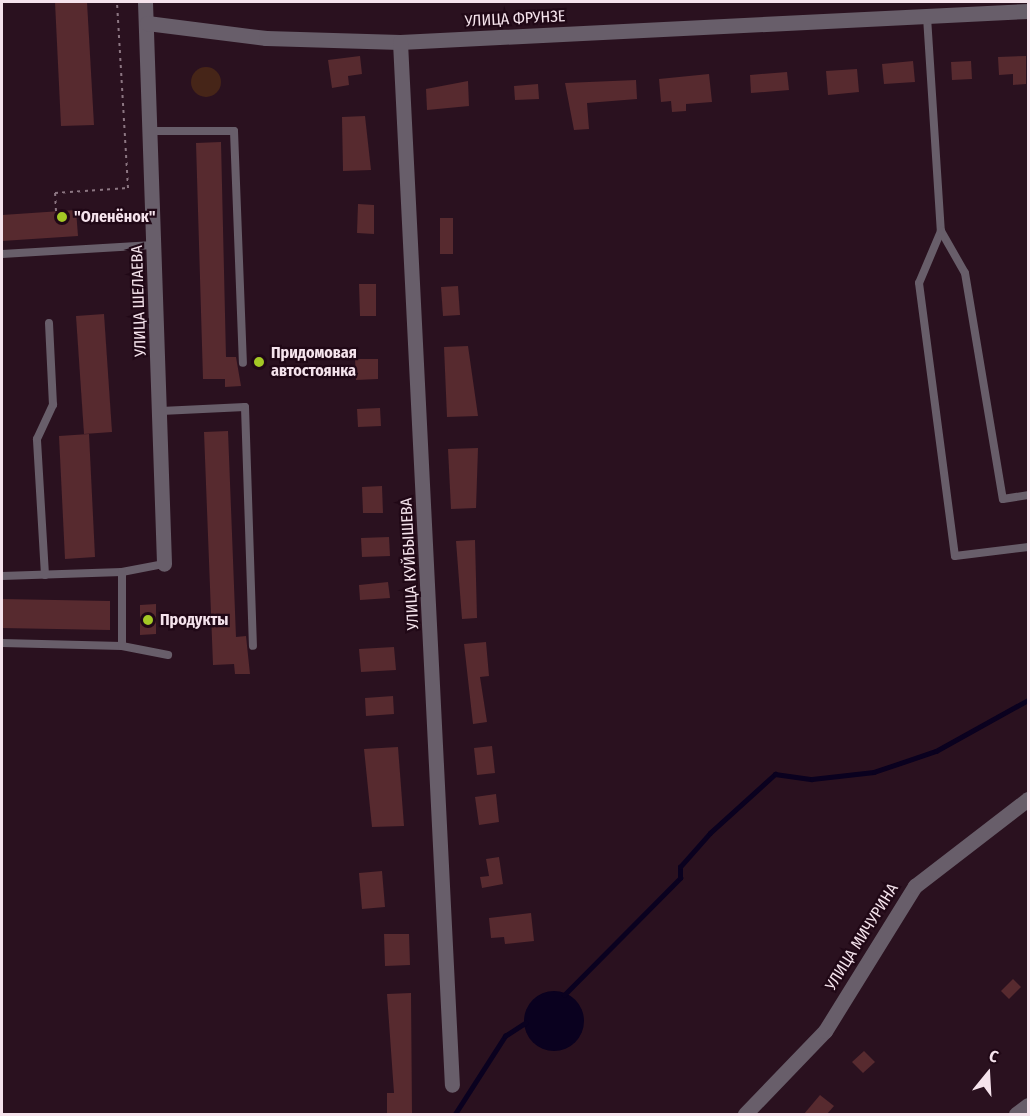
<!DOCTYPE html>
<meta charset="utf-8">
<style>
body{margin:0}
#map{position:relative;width:1030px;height:1116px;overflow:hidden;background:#2a111f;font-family:"Fira Sans Condensed",sans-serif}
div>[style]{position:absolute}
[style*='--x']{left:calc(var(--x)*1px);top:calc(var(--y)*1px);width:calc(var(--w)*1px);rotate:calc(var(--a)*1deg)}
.green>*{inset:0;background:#462518}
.round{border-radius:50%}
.water>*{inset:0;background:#0a011f}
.stream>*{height:4.5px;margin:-2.25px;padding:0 2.25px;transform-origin:2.25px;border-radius:2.25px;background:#0a011f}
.building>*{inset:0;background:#572a2f}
.path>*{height:2px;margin-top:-1px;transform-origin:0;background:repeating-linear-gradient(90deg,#8c7682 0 3px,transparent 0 7.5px)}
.lane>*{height:8px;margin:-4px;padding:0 4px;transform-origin:4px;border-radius:4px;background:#685e6a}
.street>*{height:15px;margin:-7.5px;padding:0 7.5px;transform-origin:7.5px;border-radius:7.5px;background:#685e6a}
.dots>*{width:16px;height:16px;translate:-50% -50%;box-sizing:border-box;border:3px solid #200816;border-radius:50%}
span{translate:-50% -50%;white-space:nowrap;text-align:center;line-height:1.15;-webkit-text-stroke:4.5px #200816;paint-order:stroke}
.street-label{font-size:16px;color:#f5e3ec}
.poi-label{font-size:16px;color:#f5e3ec;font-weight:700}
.left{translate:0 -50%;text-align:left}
.frame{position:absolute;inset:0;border:3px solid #f5e3ec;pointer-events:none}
.north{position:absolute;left:958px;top:1044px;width:60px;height:60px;-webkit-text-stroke:4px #200816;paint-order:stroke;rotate:18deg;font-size:16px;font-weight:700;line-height:24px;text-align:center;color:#f5e3ec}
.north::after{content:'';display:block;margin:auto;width:21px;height:27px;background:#f5e3ec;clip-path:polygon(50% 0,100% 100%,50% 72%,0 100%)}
</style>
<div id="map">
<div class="green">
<i class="round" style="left:191px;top:67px;width:30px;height:30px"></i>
</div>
<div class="water">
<i class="round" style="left:524px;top:991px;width:60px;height:60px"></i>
</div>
<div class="stream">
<i style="--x:564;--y:995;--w:165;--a:-45.2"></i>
<i style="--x:680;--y:878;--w:11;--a:-90"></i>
<i style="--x:680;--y:867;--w:45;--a:-48.6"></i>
<i style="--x:710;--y:833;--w:88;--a:-42.2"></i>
<i style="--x:775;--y:774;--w:37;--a:8"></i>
<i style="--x:812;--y:779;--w:62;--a:-6.4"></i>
<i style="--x:874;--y:772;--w:65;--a:-18.7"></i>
<i style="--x:936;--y:751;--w:105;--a:-29"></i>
<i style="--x:455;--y:1114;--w:93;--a:-57.3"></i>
<i style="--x:505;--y:1036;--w:24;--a:-33"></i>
</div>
<div class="building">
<i style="clip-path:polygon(55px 2px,87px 2px,94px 125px,61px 126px)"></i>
<i style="clip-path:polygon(360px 56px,362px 74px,348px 76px,349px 85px,332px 88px,328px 60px)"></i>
<i style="clip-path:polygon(1026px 56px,1026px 84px,1013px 85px,1013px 74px,999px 75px,998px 57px)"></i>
<i style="clip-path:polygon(913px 61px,915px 82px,884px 84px,882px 64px)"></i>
<i style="clip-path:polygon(971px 61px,972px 79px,952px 80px,951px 62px)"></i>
<i style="clip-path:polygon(857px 69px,859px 92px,828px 95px,826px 71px)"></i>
<i style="clip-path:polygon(787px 72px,789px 90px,751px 93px,750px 75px)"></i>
<i style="clip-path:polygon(709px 74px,712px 102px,686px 104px,686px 111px,672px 112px,671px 101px,661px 102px,659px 79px)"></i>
<i style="clip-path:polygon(636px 80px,637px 99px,587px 103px,589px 129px,574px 130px,565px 83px)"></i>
<i style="clip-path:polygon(468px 81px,469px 106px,427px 110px,426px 89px)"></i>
<i style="clip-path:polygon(538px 84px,539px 99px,515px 100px,514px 86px)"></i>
<i style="clip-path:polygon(365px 116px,371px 170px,343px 171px,342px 117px)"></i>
<i style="clip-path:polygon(221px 142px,226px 357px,236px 357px,241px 386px,225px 387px,225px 379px,203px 379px,196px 143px)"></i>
<i style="clip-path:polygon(358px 204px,374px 205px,374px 234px,357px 233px)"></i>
<i style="clip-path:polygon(76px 210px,78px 236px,2px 241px,2px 215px)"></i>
<i style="clip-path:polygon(440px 218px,453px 218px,453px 254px,440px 254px)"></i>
<i style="clip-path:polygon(359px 284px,376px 284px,376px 316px,360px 316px)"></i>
<i style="clip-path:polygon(458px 286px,460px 315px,443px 316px,441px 287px)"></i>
<i style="clip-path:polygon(104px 314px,112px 432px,84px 434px,76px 316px)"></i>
<i style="clip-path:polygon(468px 346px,478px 416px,447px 417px,444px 347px)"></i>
<i style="clip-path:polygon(355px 359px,378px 359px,378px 379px,356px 380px)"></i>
<i style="clip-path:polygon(380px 408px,381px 426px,358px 427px,357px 409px)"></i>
<i style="clip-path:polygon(228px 431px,236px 637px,246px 636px,250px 674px,235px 674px,234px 664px,213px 665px,204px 432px)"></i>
<i style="clip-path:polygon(89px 434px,95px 557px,65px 559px,59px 436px)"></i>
<i style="clip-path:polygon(478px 448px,476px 508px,451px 509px,448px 449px)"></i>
<i style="clip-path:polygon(382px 486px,383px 513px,363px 513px,362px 487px)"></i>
<i style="clip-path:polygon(389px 537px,390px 556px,362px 557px,361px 538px)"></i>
<i style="clip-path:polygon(475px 540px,477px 618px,462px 619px,456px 541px)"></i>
<i style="clip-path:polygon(388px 582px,390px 598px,360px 600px,359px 585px)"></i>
<i style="clip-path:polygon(2px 599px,110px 601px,110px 630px,2px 628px)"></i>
<i style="clip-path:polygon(156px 604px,156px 634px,140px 635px,140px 605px)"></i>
<i style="clip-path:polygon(486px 642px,489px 676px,480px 677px,487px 722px,473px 724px,464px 644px)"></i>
<i style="clip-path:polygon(394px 647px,396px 670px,361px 672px,359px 649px)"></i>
<i style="clip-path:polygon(393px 696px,394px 714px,366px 716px,365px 698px)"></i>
<i style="clip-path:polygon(492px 746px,495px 773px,477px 775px,474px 748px)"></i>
<i style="clip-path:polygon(398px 747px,404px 826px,372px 827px,364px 749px)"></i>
<i style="clip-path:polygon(496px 794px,499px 822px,479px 825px,475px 797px)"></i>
<i style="clip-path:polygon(499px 857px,503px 884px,482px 888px,480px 877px,489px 876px,486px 859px)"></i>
<i style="clip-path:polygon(382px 871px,385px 907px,362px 909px,359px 873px)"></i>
<i style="clip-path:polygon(531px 913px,534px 941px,505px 944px,504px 937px,491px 938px,489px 918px)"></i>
<i style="clip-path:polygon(384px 934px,409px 934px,410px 965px,385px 966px)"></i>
<i style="clip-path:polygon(1013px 979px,1021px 987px,1009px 999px,1001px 991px)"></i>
<i style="clip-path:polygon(411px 993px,412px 1114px,387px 1114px,387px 1093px,394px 1093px,387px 994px)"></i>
<i style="clip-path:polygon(864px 1051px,875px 1062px,863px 1073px,852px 1062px)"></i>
<i style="clip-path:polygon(820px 1095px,834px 1106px,827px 1114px,804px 1114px)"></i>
</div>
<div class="path">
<i style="--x:56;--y:211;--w:18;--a:-93"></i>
<i style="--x:55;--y:193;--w:73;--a:-3.9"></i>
<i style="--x:128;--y:188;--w:186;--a:-93.4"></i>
</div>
<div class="lane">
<i style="--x:927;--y:17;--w:214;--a:86.3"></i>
<i style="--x:941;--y:231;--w:56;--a:112.9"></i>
<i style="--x:919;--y:283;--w:275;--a:82.5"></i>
<i style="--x:955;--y:556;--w:74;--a:-7"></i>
<i style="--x:152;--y:131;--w:82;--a:0"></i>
<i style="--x:234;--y:131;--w:232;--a:87.8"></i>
<i style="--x:941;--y:231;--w:48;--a:60.3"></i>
<i style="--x:965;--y:273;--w:229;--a:80.5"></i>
<i style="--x:1003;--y:499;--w:25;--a:-9"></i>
<i style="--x:2;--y:254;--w:152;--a:-3.4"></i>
<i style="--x:161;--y:411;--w:84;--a:-2.7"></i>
<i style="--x:245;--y:407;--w:239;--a:88.1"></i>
<i style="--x:45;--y:575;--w:136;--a:-93.4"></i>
<i style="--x:37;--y:439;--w:38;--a:-65"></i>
<i style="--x:53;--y:405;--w:82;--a:-92.8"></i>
<i style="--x:2;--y:576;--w:120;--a:-1.9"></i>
<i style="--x:122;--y:572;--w:43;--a:-10.8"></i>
<i style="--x:2;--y:643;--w:120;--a:1.4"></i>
<i style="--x:122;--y:646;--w:74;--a:-90"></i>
<i style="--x:122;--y:646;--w:47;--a:11.1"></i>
</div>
<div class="street">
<i style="--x:145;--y:2;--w:562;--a:88.06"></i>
<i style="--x:147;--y:23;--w:120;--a:7.2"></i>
<i style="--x:266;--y:38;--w:134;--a:1.7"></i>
<i style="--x:400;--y:42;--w:629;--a:-2.83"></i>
<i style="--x:400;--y:42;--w:1044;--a:87.15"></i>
<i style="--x:745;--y:1114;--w:115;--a:-46.1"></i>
<i style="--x:825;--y:1031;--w:171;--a:-58.2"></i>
<i style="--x:915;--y:886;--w:143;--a:-37.6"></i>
<i style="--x:1016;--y:1114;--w:15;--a:-37"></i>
</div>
<div class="dots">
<i style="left:62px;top:217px;background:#a4c825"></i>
<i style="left:259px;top:362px;background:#a4c825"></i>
<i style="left:148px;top:620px;background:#a4c825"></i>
</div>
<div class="street-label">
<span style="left:515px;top:19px;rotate:-3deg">УЛИЦА ФРУНЗЕ</span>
<span style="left:139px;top:301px;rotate:-92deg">УЛИЦА ШЕЛАЕВА</span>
<span style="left:410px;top:564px;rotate:-93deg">УЛИЦА КУЙБЫШЕВА</span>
<span style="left:862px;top:937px;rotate:-58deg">УЛИЦА МИЧУРИНА</span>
</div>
<div class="poi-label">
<span class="left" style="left:74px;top:217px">"Оленёнок"</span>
<span class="left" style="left:271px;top:362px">Придомовая<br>автостоянка</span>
<span class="left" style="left:160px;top:620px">Продукты</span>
</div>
<div class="frame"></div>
<div class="north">С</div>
</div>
